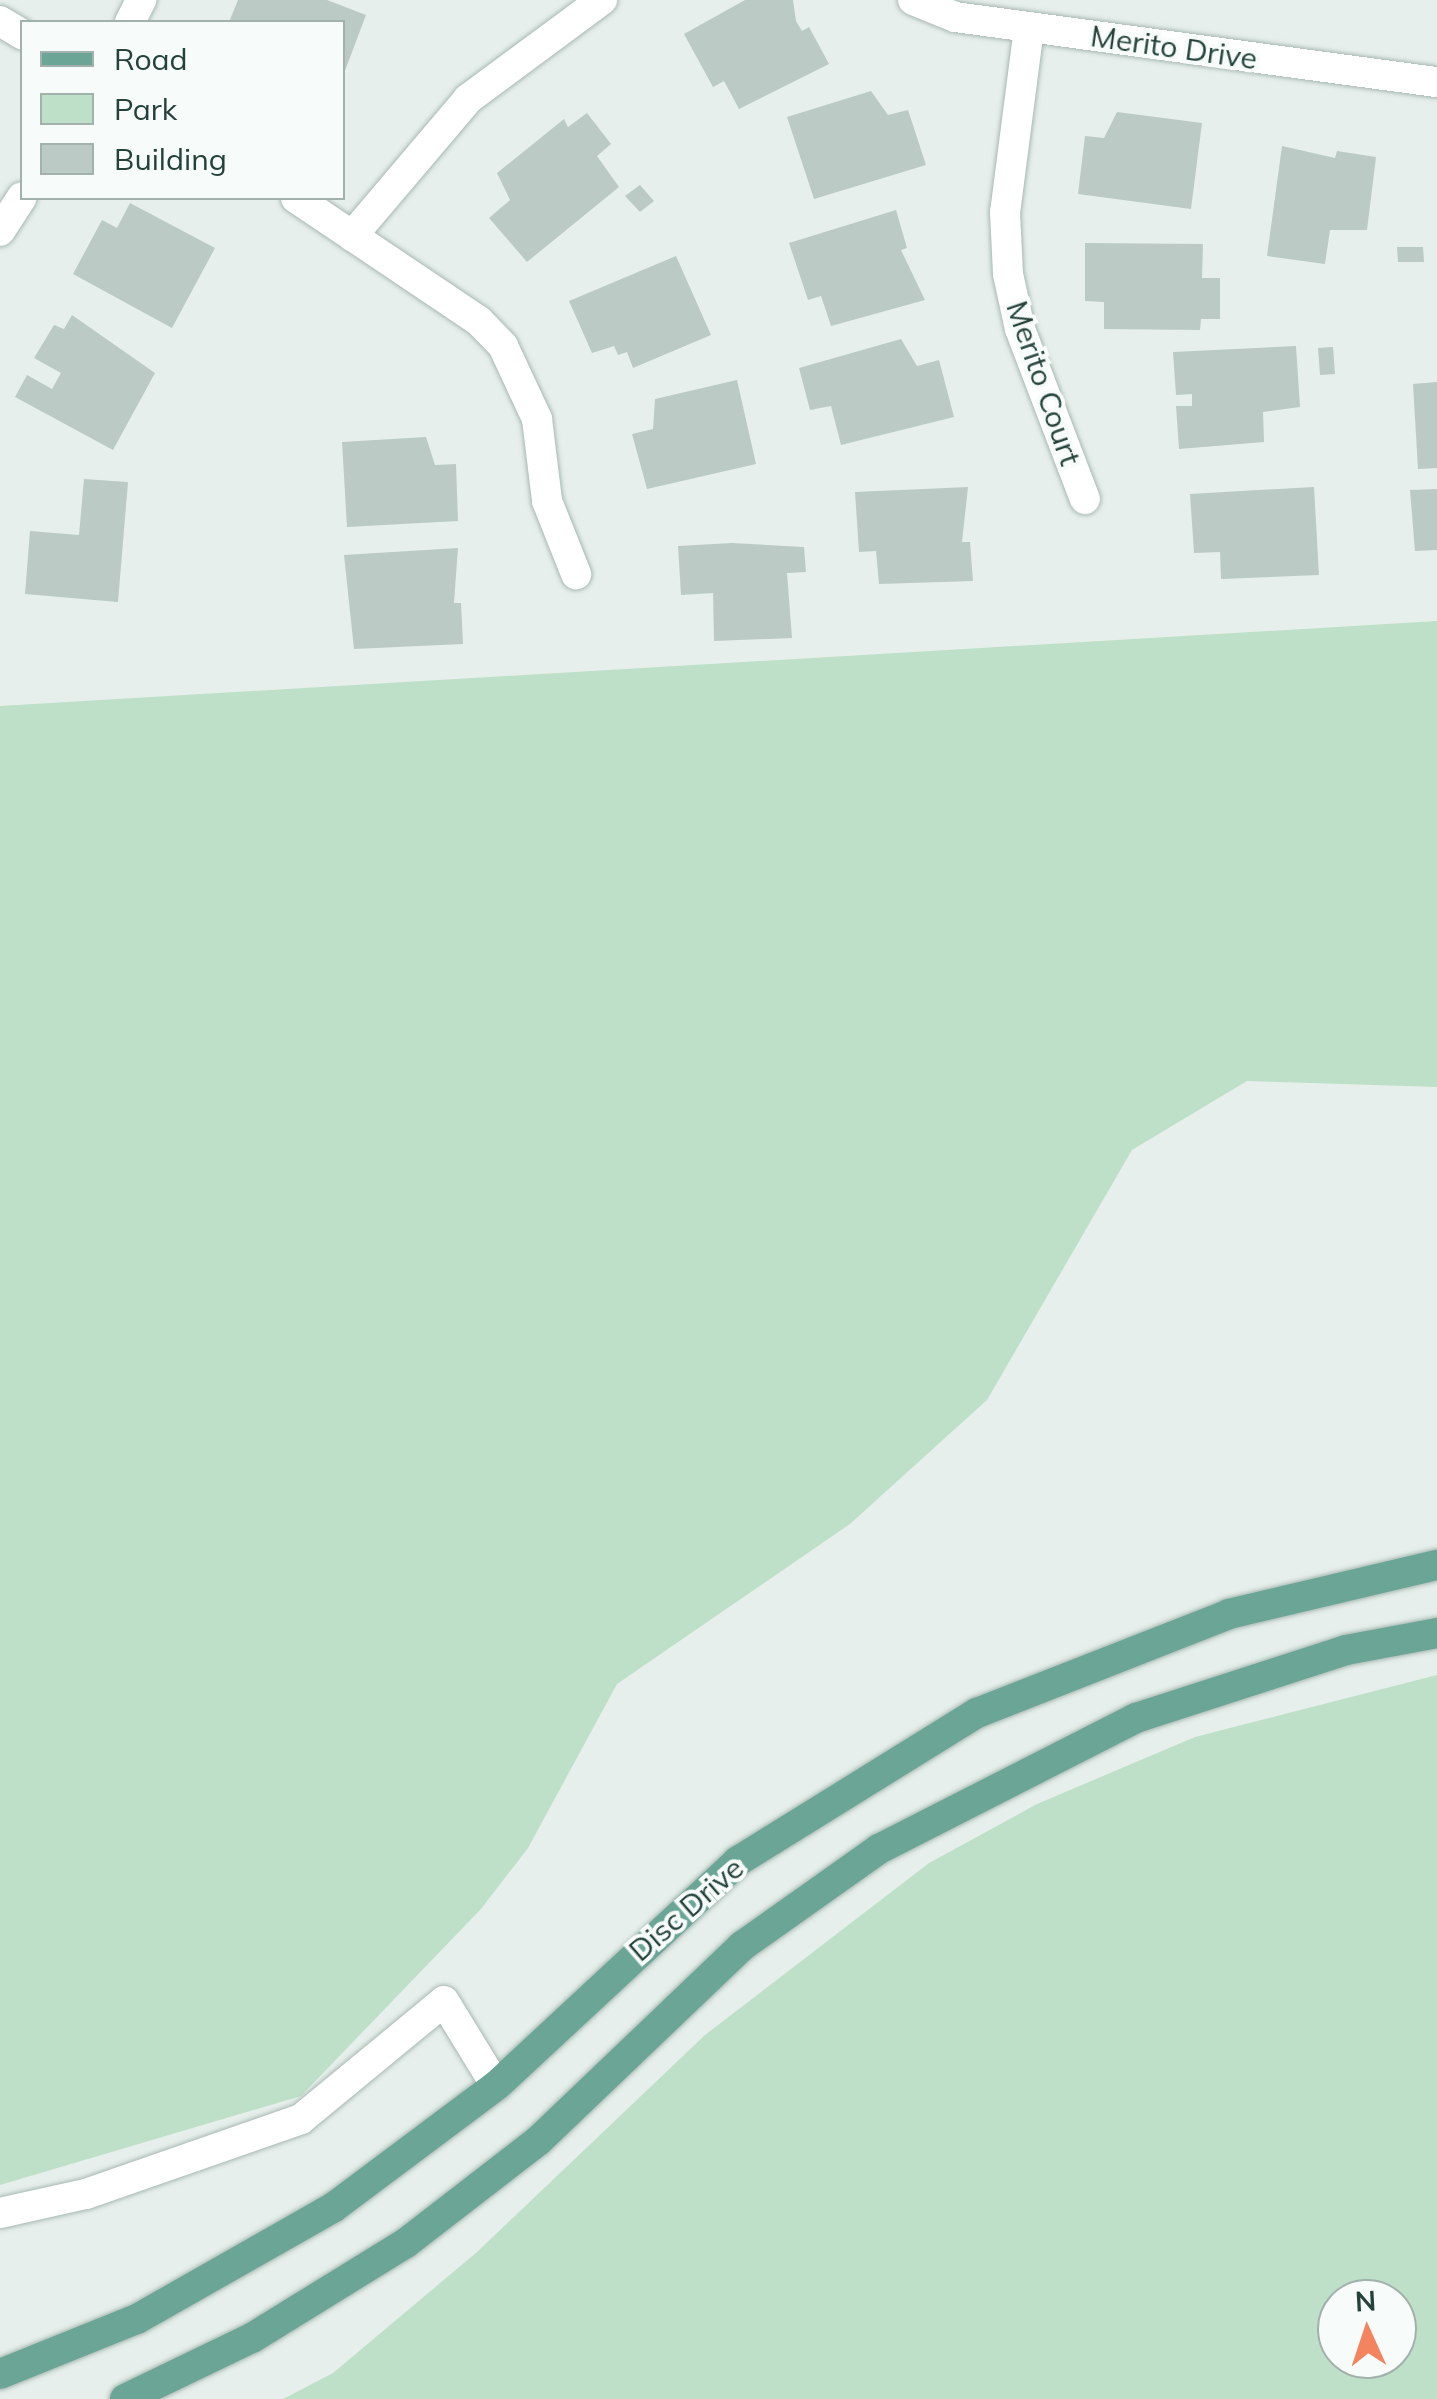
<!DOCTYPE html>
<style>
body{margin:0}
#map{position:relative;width:1437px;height:2399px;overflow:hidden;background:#e6efeb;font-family:Mulish,sans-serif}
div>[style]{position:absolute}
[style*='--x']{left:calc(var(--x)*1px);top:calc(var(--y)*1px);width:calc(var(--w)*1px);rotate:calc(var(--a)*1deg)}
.green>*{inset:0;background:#bfe0c8}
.building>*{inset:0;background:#bbcac4}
.roads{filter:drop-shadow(0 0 2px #a8b8b2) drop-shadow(0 0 2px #a8b8b2)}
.minor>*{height:30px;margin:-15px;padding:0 15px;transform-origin:15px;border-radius:15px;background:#fff}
.major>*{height:30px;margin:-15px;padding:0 15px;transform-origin:15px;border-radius:15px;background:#6aa596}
span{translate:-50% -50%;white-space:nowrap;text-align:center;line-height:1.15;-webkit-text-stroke:8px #f7fbf9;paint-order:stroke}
.street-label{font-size:30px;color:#24423a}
.legend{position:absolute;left:20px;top:20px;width:325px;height:180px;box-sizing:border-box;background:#f7fbf9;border:2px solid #a3b1ad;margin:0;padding:12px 18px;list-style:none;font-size:30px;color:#24423a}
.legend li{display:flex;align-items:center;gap:20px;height:50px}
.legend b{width:50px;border:2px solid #a3b1ad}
.north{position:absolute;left:1317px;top:2279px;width:100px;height:100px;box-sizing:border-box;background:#f7fbf9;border:2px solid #a3b1ad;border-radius:50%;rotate:357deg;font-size:28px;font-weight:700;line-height:40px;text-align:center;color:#24423a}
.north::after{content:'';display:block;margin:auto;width:35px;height:45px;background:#f4845f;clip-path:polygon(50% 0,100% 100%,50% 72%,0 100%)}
</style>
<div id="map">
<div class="green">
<i style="clip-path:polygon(1437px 621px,1437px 1087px,1247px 1081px,1132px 1150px,987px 1400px,850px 1524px,617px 1684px,528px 1848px,481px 1909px,301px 2096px,0 2185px,0 706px)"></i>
<i style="clip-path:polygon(evenodd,1437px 1675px,1437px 2399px,283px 2399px,333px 2373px,477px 2252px,705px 2035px,929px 1863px,1037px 1804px,1195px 1737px,1437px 1675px,1397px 2299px,1397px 2359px,1337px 2359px,1337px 2299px,1397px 2299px)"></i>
</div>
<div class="building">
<i style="clip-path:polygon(238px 0,327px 0,366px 15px,343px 76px,342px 22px,229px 22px)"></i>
<i style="clip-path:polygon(745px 0,793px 0,796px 21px,802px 31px,809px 27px,829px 64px,739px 109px,724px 81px,713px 87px,684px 34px)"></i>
<i style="clip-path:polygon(871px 91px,888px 115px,908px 110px,926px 165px,814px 199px,787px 117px)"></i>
<i style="clip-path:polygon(1117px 112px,1202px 123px,1191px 209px,1078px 194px,1085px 136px,1104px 138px)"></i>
<i style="clip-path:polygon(587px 113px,611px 144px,597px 156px,619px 187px,527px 262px,489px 218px,510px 200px,497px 173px,564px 119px,568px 127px)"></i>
<i style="clip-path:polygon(1282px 146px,1335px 158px,1337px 151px,1376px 157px,1367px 230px,1330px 230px,1325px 264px,1267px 256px)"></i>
<i style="clip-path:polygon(640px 185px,654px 201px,640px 212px,625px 196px)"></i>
<i style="clip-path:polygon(130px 203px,215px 248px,172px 328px,73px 274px,102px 220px,117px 228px)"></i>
<i style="clip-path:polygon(896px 210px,907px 248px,901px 250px,925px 300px,831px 326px,821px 296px,808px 300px,789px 243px)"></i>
<i style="clip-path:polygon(1085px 243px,1203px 244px,1202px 278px,1220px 278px,1220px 319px,1201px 319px,1200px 330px,1104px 329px,1104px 302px,1085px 301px)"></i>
<i style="clip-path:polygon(1397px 247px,1423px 247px,1424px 262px,1398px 262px)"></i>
<i style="clip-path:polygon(676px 256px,711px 335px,633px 368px,627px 352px,618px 355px,614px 346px,592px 353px,569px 301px)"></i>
<i style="clip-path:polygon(72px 315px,155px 373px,113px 450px,15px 397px,27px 375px,52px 389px,61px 373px,34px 358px,54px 325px,64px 329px)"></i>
<i style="clip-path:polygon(901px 339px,917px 366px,939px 360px,954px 417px,841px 445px,831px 406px,810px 410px,799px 368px)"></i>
<i style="clip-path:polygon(1296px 346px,1300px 407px,1263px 412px,1264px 442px,1179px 449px,1176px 406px,1192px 406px,1192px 394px,1176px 395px,1173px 352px)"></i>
<i style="clip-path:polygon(1333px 347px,1335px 374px,1320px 375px,1318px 348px)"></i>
<i style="clip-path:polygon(737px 380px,756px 464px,647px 489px,632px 434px,653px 429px,655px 399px)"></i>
<i style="clip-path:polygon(1437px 382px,1437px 468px,1418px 469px,1413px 384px)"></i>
<i style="clip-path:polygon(426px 437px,435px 465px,456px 464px,458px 521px,347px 527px,342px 442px)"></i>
<i style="clip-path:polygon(84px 479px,128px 482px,118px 602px,25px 594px,30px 531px,79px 535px)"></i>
<i style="clip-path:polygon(968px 487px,962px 542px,970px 542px,973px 581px,879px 584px,876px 551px,859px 552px,855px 492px)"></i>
<i style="clip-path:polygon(1314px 487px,1319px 575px,1221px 579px,1220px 552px,1194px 553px,1190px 494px)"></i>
<i style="clip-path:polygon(1437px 489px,1437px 550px,1415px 551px,1410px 490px)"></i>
<i style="clip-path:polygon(732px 543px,804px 547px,806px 572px,787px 573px,792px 638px,714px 641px,713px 593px,681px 595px,678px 546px)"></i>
<i style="clip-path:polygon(458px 548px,454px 603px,461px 603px,463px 644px,354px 649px,344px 555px)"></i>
</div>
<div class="roads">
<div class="minor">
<i style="--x:913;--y:0;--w:45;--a:22"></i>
<i style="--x:955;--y:17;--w:486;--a:7.7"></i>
<i style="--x:0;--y:21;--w:26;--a:31"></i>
<i style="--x:130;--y:22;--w:25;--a:-63"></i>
<i style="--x:1029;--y:28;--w:186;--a:97.4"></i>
<i style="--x:1005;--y:212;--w:62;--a:87.2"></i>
<i style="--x:1008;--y:274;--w:56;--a:77.7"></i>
<i style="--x:1020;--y:329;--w:182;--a:69.1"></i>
<i style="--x:296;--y:198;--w:220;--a:33.9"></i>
<i style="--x:479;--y:321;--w:35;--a:46"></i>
<i style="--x:503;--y:346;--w:81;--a:65"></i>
<i style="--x:537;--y:419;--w:83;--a:83"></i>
<i style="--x:547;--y:501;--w:79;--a:68.3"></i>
<i style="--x:0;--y:231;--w:40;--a:-57.1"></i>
<i style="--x:352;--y:236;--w:180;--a:-49.7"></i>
<i style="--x:468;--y:99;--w:167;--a:-36.5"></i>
<i style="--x:0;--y:2213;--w:88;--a:-12.5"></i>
<i style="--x:86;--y:2194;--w:228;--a:-19.2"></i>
<i style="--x:301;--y:2119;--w:185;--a:-39.5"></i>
<i style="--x:444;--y:2001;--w:100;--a:58.5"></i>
</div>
<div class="major">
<i style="--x:0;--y:2374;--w:148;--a:-21.9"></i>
<i style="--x:137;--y:2319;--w:227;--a:-29.6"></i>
<i style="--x:334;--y:2207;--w:202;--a:-36.8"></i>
<i style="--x:496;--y:2086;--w:330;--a:-42.9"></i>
<i style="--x:738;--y:1861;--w:281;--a:-31.8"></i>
<i style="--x:977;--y:1713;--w:271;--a:-21.4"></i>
<i style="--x:1229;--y:1614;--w:214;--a:-13.3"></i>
<i style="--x:125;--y:2399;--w:141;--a:-25.7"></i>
<i style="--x:252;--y:2338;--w:181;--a:-31.7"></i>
<i style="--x:406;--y:2243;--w:167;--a:-37.7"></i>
<i style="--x:538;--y:2141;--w:282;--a:-43.7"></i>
<i style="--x:742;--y:1946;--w:168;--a:-35.3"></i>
<i style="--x:879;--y:1849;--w:288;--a:-27"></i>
<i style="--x:1136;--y:1718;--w:221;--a:-17.9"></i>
<i style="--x:1346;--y:1650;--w:93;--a:-10.6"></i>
</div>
</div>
<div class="street-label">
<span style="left:1174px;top:47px;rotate:8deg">Merito Drive</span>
<span style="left:1044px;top:383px;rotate:71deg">Merito Court</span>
<span style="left:686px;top:1909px;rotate:-41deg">Disc Drive</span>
</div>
<ul class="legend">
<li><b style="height:12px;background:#6aa596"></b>Road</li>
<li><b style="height:28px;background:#bfe0c8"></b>Park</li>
<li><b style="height:28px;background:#bbcac4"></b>Building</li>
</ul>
<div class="north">N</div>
</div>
